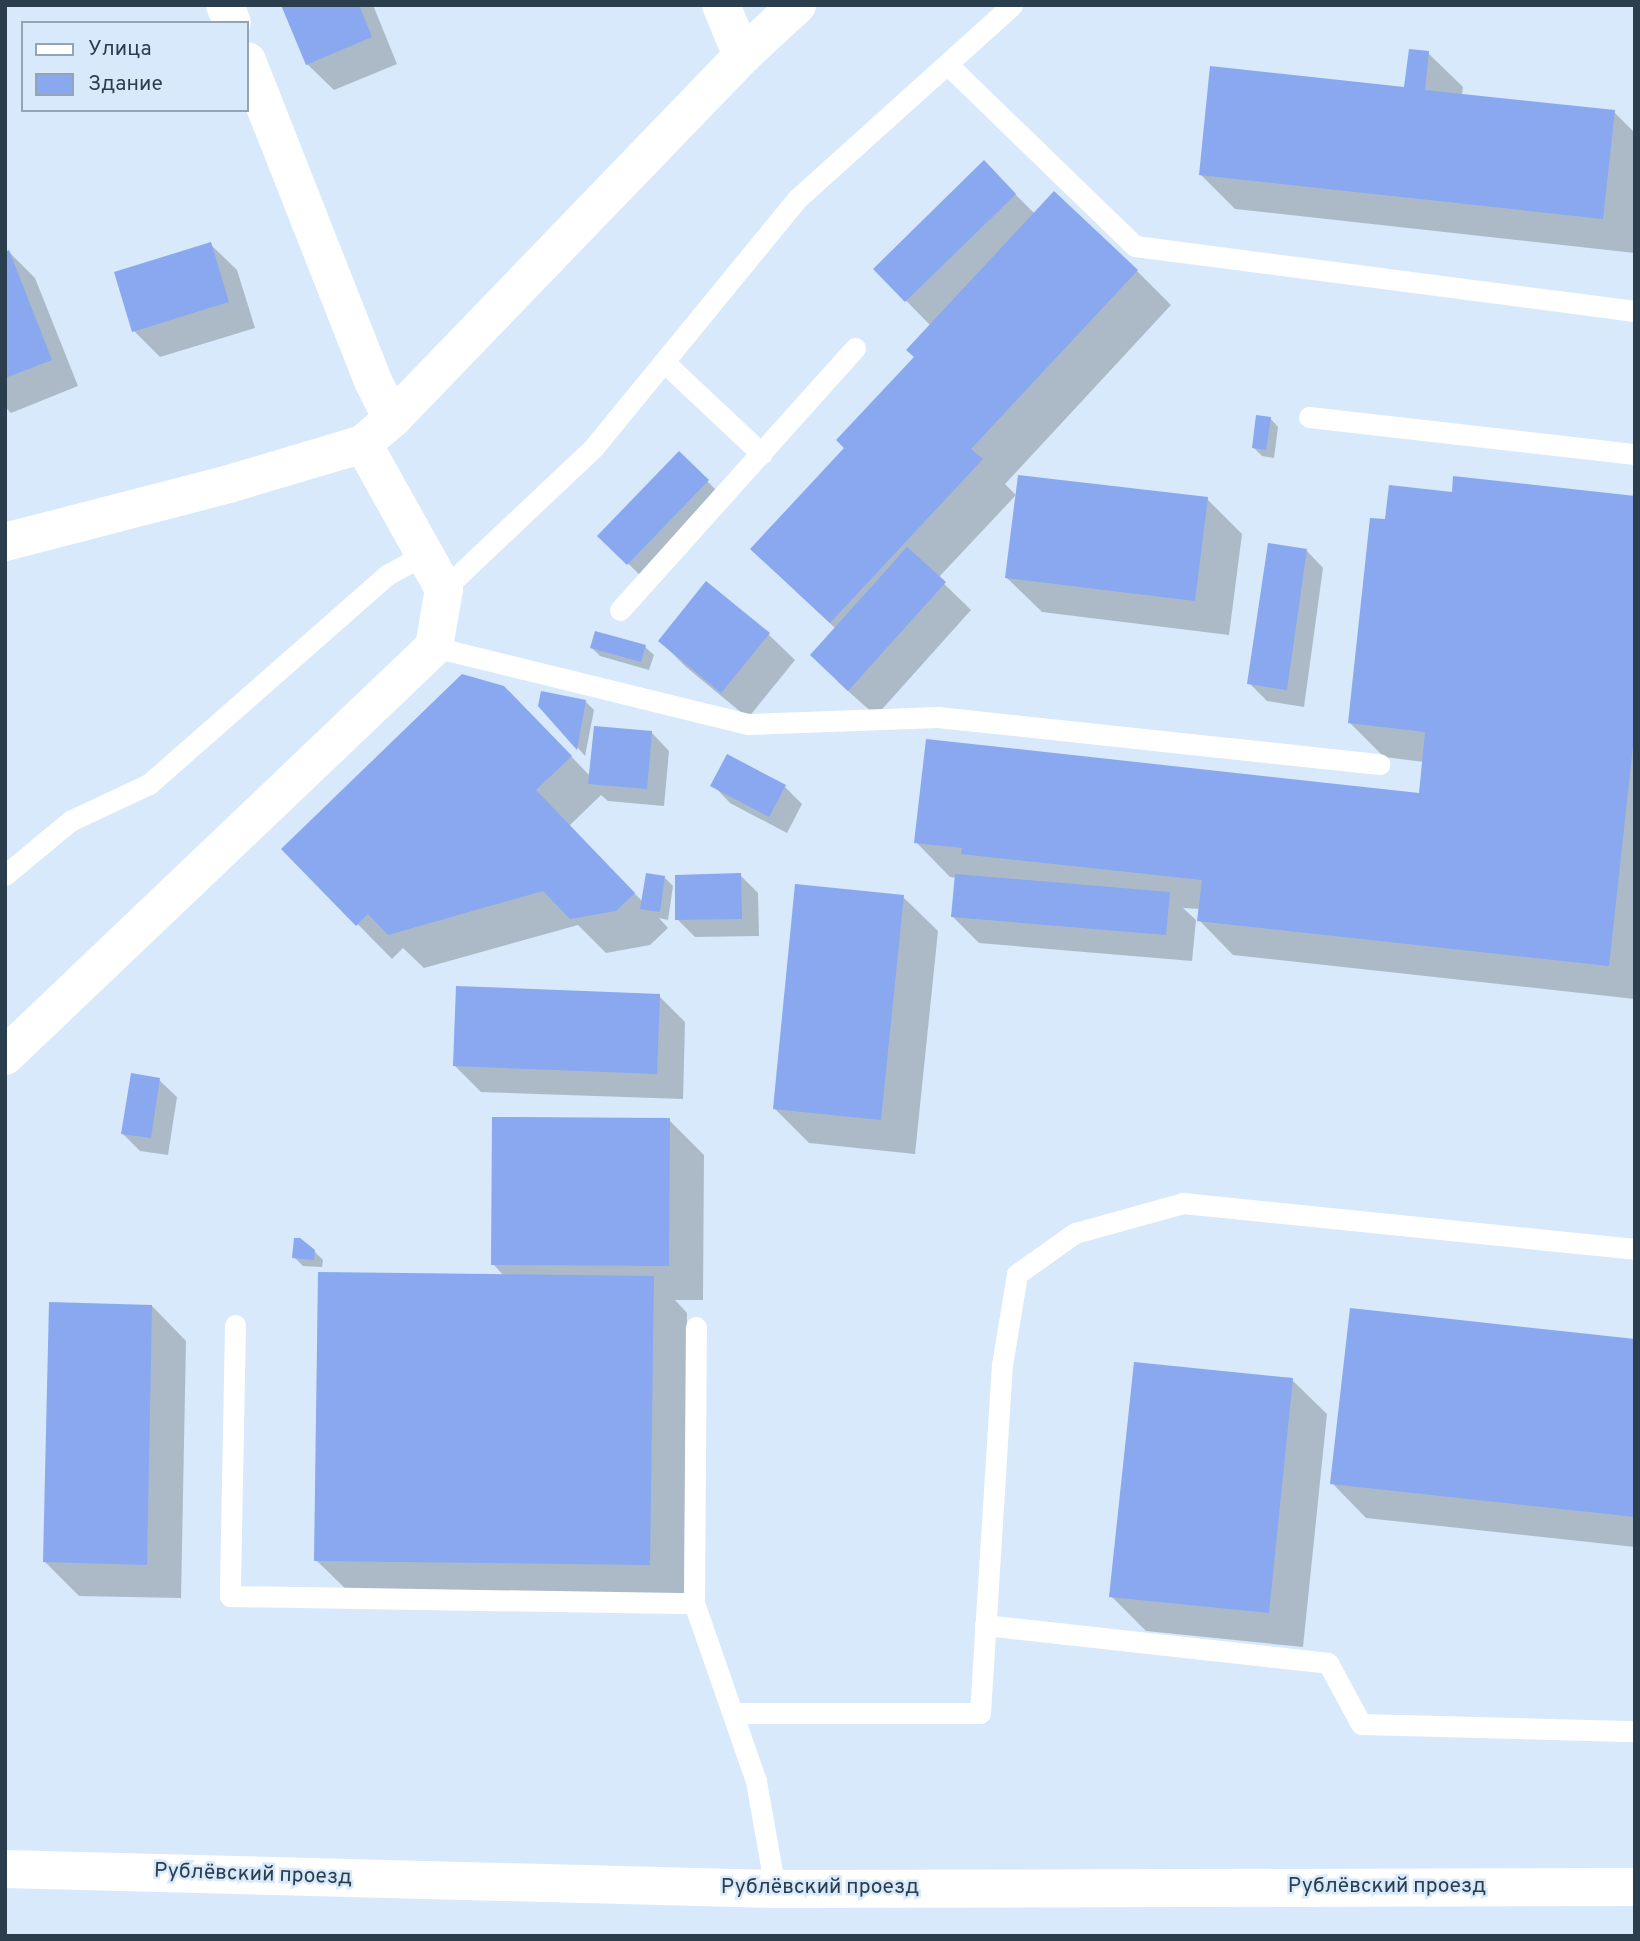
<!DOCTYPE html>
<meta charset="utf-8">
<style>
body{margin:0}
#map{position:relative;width:1640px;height:1941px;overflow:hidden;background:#d7e9fa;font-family:Overpass,sans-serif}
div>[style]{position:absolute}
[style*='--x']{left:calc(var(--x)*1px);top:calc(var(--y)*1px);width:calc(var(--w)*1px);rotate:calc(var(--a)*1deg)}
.shadow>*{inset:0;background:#0003}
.building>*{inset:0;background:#89a8ef}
.service>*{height:21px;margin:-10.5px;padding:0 10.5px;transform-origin:10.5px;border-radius:10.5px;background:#fff}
.minor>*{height:38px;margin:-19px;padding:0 19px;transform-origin:19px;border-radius:19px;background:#fff}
span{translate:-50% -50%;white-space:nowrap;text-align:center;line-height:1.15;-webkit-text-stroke:5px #d7e9fa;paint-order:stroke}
.street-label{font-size:21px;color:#2b3e4e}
.frame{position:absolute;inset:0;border:7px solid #2b3e4e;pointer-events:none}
.legend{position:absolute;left:21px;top:21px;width:228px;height:91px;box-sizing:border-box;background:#d7e9fa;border:2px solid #92a5b5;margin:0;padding:9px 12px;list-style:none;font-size:21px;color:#2b3e4e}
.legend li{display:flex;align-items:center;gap:14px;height:35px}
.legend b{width:35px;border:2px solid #92a5b5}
</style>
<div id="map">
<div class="shadow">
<i style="clip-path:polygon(283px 5px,373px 5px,397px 64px,334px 90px,307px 64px)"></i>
<i style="clip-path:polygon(1428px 53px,1463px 87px,1462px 95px,1614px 112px,1635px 133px,1635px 253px,1235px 209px,1201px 175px,1406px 89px)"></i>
<i style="clip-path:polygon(984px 163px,1035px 214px,1137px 271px,1171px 305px,1005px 484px,1016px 495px,938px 578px,971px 610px,876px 716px,838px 682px,836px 629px,787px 583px,846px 448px,916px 357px,931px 326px,875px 269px)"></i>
<i style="clip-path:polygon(210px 244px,237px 270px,255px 328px,160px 357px,134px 331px)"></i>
<i style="clip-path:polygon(9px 252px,35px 278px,78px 386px,11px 413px,5px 407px,5px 253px)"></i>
<i style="clip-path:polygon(1270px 418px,1278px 427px,1274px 458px,1262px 456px,1254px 448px)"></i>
<i style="clip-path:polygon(679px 453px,725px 499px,646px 581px,600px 536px)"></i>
<i style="clip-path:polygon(1453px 494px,1635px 498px,1635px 999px,1233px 955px,1199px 920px,1200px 909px,1183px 908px,1196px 920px,1192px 961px,979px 943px,953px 917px,956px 878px,950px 877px,916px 842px,1420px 795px,1424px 762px,1384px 757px,1350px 723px,1387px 521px)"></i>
<i style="clip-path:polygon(1207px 499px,1242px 534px,1229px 635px,1042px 612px,1007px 578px)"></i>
<i style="clip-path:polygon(1306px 550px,1323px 568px,1304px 707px,1267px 701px,1249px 683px)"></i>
<i style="clip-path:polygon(768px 634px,795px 660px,748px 718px,686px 667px,660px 641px)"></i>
<i style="clip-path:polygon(645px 647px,654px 655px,649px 670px,600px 656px,592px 648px)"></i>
<i style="clip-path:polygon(585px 701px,594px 710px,585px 756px,540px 705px)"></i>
<i style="clip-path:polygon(539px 723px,591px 777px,652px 733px,669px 751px,664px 806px,608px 801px,601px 795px,569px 826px,643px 902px,665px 878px,673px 886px,668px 920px,659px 918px,668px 928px,650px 945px,606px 953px,578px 925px,424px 968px,403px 948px,392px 959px,284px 849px)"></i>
<i style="clip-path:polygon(713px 785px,785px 787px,802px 804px,787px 833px,730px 803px)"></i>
<i style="clip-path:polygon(740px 875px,758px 893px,759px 936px,695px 937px,677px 919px)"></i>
<i style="clip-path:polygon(903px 897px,938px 931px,915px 1154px,809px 1143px,775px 1109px)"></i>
<i style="clip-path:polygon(659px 996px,685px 1022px,683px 1099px,481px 1092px,454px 1065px)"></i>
<i style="clip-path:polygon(159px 1080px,177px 1097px,168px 1155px,140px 1151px,122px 1133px)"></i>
<i style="clip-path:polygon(669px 1120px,704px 1155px,703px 1300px,675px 1300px,687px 1313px,684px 1599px,351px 1594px,316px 1560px,504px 1276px,493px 1264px)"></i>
<i style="clip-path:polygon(314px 1251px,323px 1260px,322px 1267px,303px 1266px,294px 1257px)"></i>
<i style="clip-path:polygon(152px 1306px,186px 1341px,181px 1598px,79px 1596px,45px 1562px)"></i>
<i style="clip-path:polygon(1635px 1341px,1635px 1547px,1366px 1518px,1332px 1483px)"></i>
<i style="clip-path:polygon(1292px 1380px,1327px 1414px,1303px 1647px,1146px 1631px,1111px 1596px)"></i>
</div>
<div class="building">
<i style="clip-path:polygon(281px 5px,359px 5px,372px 37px,306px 65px)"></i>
<i style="clip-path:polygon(1409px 49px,1429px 51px,1425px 90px,1615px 110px,1603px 219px,1199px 175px,1210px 66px,1404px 87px)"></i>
<i style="clip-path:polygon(984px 160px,1016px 194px,905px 302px,873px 269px)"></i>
<i style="clip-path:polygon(1054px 191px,1138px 270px,971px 449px,983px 459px,830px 623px,750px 549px,844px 448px,836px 440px,914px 357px,906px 350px)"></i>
<i style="clip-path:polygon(211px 242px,229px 302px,132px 332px,114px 272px)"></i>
<i style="clip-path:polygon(9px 250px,52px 360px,5px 378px,5px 252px)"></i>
<i style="clip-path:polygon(1256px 415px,1271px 417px,1266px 450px,1252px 448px)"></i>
<i style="clip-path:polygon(679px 451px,709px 480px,627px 565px,597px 536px)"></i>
<i style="clip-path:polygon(1018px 475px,1208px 497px,1195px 601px,1005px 578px)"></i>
<i style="clip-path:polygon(1453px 476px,1635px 496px,1635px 728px,1609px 966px,1197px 921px,1202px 880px,961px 854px,962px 848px,914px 843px,926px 739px,1419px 793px,1425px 732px,1348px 723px,1370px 518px,1385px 519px,1389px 485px,1452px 492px)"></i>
<i style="clip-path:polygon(1268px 543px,1307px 549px,1287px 690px,1247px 684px)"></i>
<i style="clip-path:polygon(907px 547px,946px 582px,848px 691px,810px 655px)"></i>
<i style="clip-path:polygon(706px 581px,770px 633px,721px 693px,658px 641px)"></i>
<i style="clip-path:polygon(595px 631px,646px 645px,641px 662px,590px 648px)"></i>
<i style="clip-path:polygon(462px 674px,504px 686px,572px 756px,536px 790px,635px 893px,616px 911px,570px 919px,543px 891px,388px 935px,368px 914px,356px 926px,281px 849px)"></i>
<i style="clip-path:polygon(541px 691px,586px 700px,577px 750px,538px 706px)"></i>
<i style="clip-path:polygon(594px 726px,652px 731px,647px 789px,588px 784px)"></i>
<i style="clip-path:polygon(727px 754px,786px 785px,769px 817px,710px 786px)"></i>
<i style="clip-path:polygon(646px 873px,665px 876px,660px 912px,640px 909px)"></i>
<i style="clip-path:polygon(741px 873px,742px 919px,675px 920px,675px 875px)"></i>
<i style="clip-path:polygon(955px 874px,1170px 892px,1166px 935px,951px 917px)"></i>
<i style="clip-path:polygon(795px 884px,904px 895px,881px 1120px,773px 1109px)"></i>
<i style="clip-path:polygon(456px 986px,660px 994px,657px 1074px,453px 1066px)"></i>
<i style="clip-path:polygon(131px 1073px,160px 1078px,151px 1138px,121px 1134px)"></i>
<i style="clip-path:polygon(492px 1117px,670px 1118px,669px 1266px,491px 1265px)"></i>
<i style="clip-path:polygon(294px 1238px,300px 1238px,315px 1250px,314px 1260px,292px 1258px)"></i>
<i style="clip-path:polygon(318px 1272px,654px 1276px,650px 1565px,314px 1561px)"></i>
<i style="clip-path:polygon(49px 1302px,152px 1305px,147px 1565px,43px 1562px)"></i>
<i style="clip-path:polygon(1350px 1308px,1635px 1339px,1635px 1517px,1330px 1484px)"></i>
<i style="clip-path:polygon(1134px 1362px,1293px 1378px,1269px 1613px,1109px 1597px)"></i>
</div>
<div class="service">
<i style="--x:947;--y:64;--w:262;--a:44.1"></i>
<i style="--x:1135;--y:246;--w:504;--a:7.41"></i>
<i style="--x:664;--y:362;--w:134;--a:43.2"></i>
<i style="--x:1309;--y:417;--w:328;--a:6.5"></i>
<i style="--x:444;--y:589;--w:207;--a:-43.4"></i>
<i style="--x:594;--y:447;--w:322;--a:-50.7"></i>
<i style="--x:798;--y:198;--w:288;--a:-42"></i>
<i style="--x:620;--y:610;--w:352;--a:-48.1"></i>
<i style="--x:434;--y:647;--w:323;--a:13.8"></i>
<i style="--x:748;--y:724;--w:190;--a:-2.1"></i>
<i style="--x:938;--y:717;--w:444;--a:6.1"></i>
<i style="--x:5;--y:875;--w:85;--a:-39.7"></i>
<i style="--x:70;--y:821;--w:87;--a:-25.1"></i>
<i style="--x:149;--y:784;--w:317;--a:-41.3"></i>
<i style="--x:387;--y:575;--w:43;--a:-28.9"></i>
<i style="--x:235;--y:1325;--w:271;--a:91.1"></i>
<i style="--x:230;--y:1596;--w:464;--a:0.9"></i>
<i style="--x:694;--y:1603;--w:188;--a:70.8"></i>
<i style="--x:756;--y:1781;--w:110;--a:80"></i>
<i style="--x:694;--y:1603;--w:276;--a:-89.6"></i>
<i style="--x:985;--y:1625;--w:345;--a:6.3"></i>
<i style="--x:1328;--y:1663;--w:69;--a:61.6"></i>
<i style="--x:1361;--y:1724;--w:274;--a:1.5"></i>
<i style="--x:734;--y:1713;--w:246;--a:0"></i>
<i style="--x:980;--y:1713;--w:349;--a:-86.4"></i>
<i style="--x:1002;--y:1365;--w:92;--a:-80.6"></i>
<i style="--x:1017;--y:1274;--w:71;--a:-35.3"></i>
<i style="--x:1075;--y:1233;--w:112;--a:-15.5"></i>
<i style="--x:1183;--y:1203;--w:454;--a:5.8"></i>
</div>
<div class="minor">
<i style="--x:225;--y:5;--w:19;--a:69"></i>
<i style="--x:721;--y:5;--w:55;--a:67.6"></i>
<i style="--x:247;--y:61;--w:344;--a:68.5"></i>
<i style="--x:373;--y:381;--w:42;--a:63.4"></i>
<i style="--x:5;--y:542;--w:231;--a:-14.5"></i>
<i style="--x:229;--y:484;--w:140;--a:-16.6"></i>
<i style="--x:363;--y:444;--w:38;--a:-41"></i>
<i style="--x:392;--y:419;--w:504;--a:-46.04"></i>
<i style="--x:742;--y:56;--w:75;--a:-42.8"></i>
<i style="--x:5;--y:1056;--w:593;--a:-43.63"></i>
<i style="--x:434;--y:647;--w:59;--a:-80.2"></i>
<i style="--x:444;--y:589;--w:166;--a:-119.2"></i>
<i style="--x:5;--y:1869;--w:770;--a:1.49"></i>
<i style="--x:775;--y:1889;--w:860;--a:-0.13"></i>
</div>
<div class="street-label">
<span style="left:253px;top:1875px;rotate:2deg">Рублёвский проезд</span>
<span style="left:1387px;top:1887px">Рублёвский проезд</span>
<span style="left:820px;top:1888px">Рублёвский проезд</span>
</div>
<div class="frame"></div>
<ul class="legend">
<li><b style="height:9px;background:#fff"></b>Улица</li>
<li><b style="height:19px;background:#89a8ef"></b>Здание</li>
</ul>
</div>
